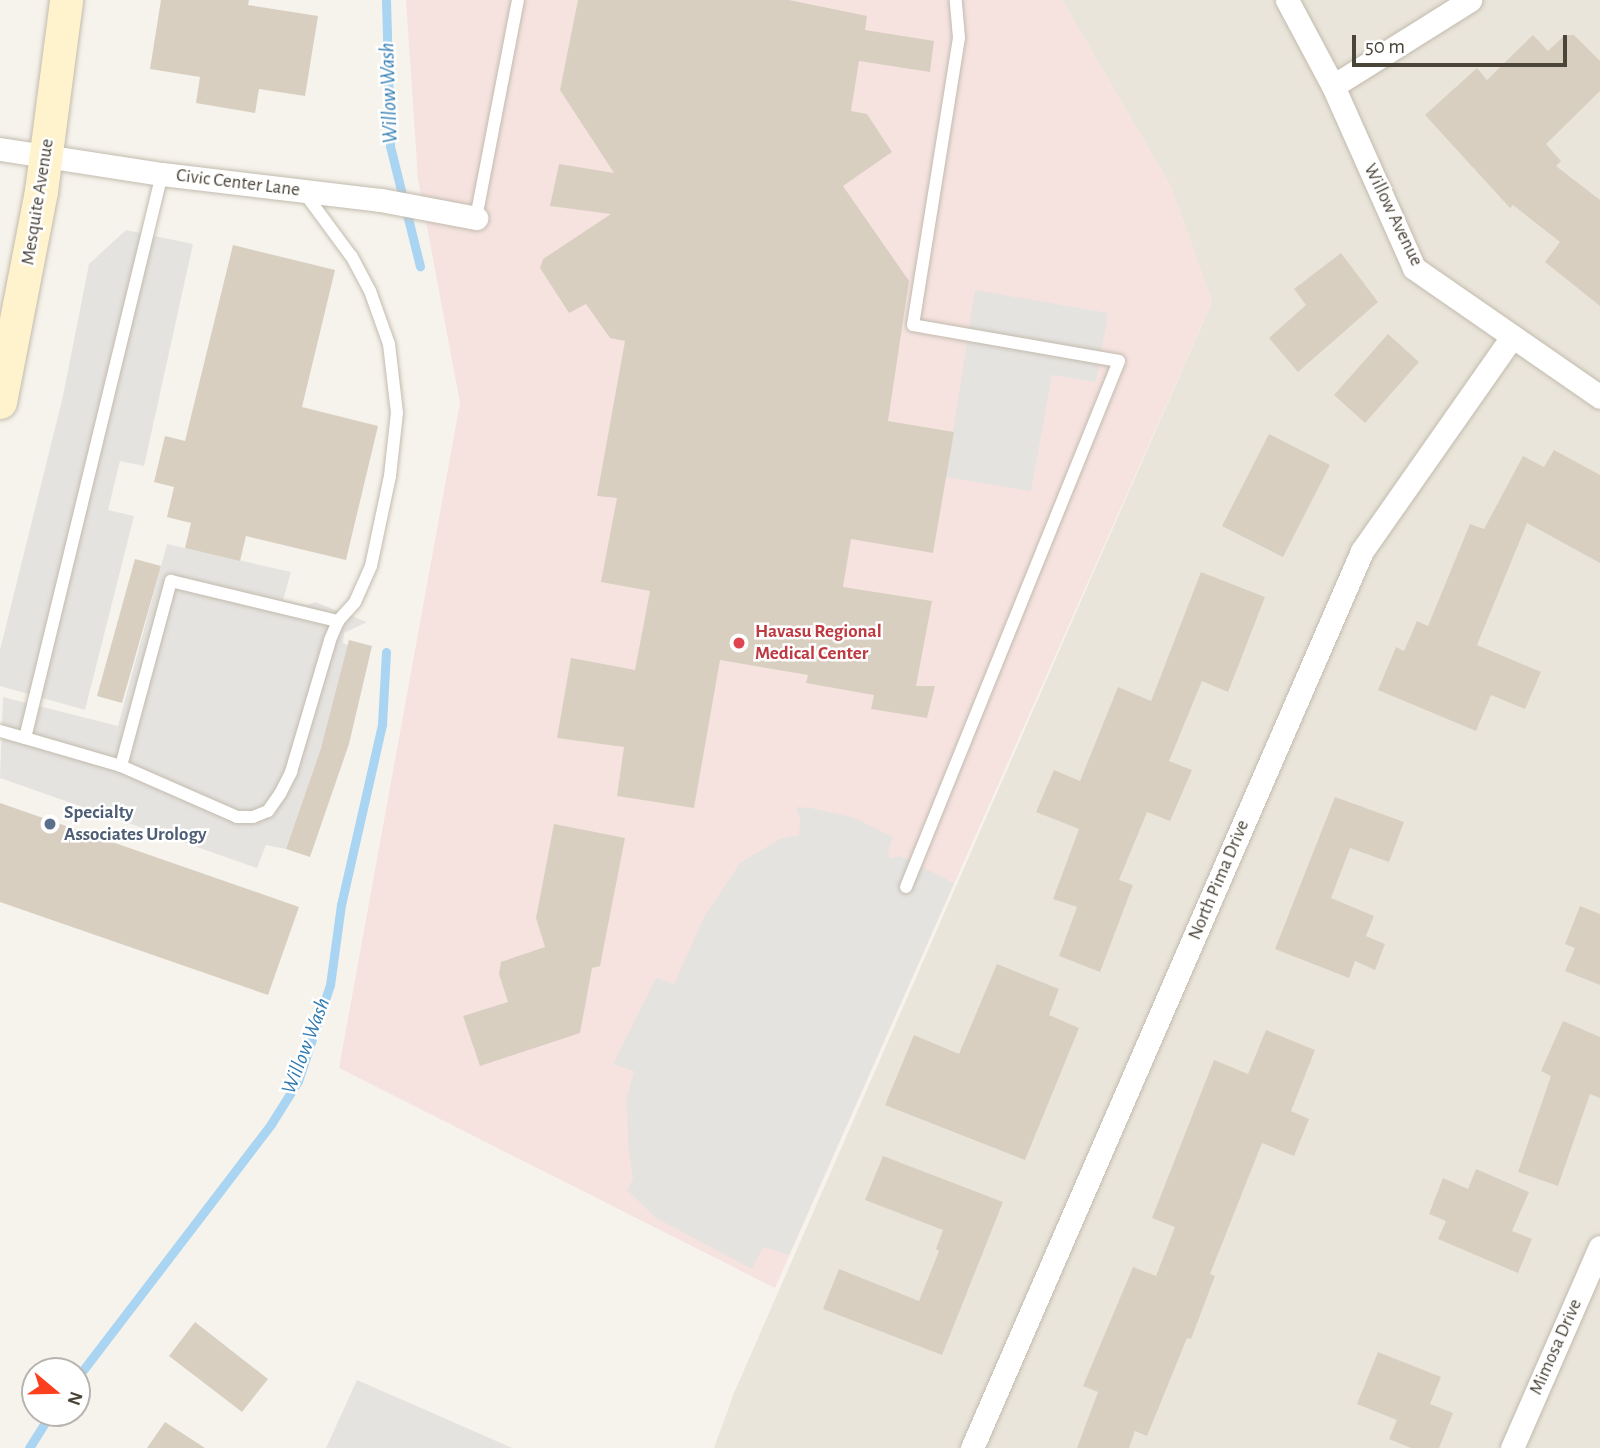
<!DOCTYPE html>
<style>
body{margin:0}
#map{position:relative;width:1600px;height:1448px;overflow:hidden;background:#f6f3ec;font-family:"Alegreya Sans",sans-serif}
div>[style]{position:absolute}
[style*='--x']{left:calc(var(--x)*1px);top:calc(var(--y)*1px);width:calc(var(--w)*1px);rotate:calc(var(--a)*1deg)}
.residential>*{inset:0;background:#eae5da}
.medical>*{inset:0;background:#f6e3e0}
.parking>*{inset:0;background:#e5e3e0}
.stream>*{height:9px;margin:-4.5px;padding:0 4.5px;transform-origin:4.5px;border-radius:4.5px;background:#a9d4f2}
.building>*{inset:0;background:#d8cfc1}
.roads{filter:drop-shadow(0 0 2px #c2bbae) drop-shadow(0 0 2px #c2bbae)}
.lane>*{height:12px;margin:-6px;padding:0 6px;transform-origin:6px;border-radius:6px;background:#fff}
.street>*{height:23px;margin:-11.5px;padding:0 11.5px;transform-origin:11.5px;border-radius:11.5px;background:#fff}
.secondary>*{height:33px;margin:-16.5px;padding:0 16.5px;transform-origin:16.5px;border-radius:16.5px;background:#fff3cd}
.dots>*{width:19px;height:19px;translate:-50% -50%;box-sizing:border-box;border:4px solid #fff;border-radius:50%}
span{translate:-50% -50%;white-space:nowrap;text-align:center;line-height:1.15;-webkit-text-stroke:5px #fff;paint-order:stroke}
.street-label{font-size:19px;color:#4b4439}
.health-label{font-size:19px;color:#be3a42;font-weight:700}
.left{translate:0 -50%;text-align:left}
.service-label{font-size:19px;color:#4e5e75;font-weight:700}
.water-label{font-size:21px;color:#2e7ab2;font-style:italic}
.north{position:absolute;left:21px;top:1357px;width:70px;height:70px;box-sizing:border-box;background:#fff;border:2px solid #b7b4b0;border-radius:50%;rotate:109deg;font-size:19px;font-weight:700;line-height:28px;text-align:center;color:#4b4439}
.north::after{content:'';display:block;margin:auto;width:24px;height:32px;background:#fc3f1d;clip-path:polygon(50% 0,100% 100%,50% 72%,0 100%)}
.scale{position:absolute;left:1352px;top:35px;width:215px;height:32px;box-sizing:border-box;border:4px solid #4b4439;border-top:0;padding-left:9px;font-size:21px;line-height:24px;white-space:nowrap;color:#4b4439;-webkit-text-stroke:5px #fff;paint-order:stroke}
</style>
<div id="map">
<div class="residential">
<i style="clip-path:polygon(1062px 0,1600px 0,1600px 1448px,714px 1448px,734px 1393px,1212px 302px,1171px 187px)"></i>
</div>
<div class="medical">
<i style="clip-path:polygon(406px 0,1062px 0,1171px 187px,1212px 302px,775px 1288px,339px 1068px,460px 403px,418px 179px)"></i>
</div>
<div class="parking">
<i style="clip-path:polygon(126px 230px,193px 244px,144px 466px,120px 461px,108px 510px,134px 516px,85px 710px,0 686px,0 650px,63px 396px,89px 264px)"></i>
<i style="clip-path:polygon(975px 290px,1108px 313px,1096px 382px,1052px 375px,1031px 491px,946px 477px)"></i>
<i style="clip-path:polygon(167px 544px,291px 572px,283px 600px,308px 605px,315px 602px,367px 622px,344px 633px,343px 643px,348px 645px,325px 736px,286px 849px,266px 845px,257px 868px,0 778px,3px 697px,118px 726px)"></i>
<i style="clip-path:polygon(796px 807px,811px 808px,855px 818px,893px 837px,888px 852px,890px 858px,900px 856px,954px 883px,789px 1255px,763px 1247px,752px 1269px,656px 1218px,627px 1190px,633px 1179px,628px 1144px,627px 1098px,634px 1071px,613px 1064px,656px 978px,674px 984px,704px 917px,740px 863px,780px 839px,799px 835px,800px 819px)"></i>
<i style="clip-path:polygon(357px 1380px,512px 1448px,326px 1448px)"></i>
</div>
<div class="stream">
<i style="--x:386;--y:0;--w:146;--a:88.4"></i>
<i style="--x:390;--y:146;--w:124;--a:76"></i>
<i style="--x:77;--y:1378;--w:320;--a:-52.6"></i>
<i style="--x:271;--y:1124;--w:51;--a:-57.9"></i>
<i style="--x:298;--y:1081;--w:101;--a:-71.6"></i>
<i style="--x:330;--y:985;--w:81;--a:-82.2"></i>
<i style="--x:341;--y:905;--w:186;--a:-77.2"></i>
<i style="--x:382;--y:724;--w:72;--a:-86.8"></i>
<i style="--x:29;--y:1448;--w:41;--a:-57.8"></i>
</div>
<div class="building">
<i style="clip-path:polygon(161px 0,249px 0,248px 5px,318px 16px,305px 96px,259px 89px,255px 113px,196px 103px,200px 77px,150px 69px)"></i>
<i style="clip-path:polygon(578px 0,789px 0,867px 16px,865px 30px,934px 41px,930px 72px,859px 61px,851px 111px,867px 114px,892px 152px,843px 186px,909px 281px,888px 421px,954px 432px,933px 553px,851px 539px,843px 587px,932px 601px,916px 686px,935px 686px,927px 718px,871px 709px,874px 695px,806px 683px,808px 675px,720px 660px,694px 808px,617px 796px,624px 747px,557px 738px,571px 658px,635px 670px,650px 591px,601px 582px,617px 498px,597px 496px,625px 341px,610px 338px,586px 304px,569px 313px,540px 268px,543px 259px,611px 214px,550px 206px,559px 164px,614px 173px,560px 90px)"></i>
<i style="clip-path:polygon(1533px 35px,1548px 51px,1565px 35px,1574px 35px,1600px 61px,1600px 91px,1546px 144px,1561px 161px,1556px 166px,1600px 200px,1600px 306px,1545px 262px,1560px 242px,1513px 205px,1510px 208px,1425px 115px,1477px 68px,1487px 80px)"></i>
<i style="clip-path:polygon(233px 245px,335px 270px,302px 407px,378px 426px,346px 560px,246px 536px,240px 561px,185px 548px,191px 523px,167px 517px,174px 487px,154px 482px,165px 436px,185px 441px)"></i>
<i style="clip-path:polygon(1341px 253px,1378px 302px,1298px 372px,1269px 338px,1306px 305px,1294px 289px)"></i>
<i style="clip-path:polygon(1388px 334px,1419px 362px,1365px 423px,1334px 395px)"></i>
<i style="clip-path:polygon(1269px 434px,1330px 465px,1283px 557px,1222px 526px)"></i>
<i style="clip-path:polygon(1554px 450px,1600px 475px,1600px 563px,1527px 523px,1477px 645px,1541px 672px,1525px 709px,1491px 695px,1476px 731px,1378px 690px,1396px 647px,1404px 651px,1417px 621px,1428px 626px,1470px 524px,1484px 529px,1523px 456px,1544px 467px)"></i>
<i style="clip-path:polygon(135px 559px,161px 566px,122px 703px,97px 696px)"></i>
<i style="clip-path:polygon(1201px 572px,1265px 597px,1228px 692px,1202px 681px,1169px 761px,1192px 770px,1170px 821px,1147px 812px,1119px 880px,1133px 885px,1100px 972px,1059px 956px,1077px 907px,1053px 899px,1079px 829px,1036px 812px,1054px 770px,1080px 781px,1118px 687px,1151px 701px)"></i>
<i style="clip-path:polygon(349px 640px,372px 646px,349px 744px,310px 857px,286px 849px,321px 748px)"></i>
<i style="clip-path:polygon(1335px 797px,1404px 822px,1389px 862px,1350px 848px,1331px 898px,1374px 916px,1366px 936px,1385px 944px,1375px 970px,1355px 961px,1349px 978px,1275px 949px)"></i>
<i style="clip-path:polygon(0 803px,299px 907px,268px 995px,0 902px)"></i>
<i style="clip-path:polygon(554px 824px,625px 838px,600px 966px,592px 968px,580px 1033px,480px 1066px,463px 1016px,508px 1002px,499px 974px,501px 962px,545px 947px,536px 918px)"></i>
<i style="clip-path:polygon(1580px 906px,1600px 914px,1600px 985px,1565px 971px,1575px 948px,1565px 944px)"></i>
<i style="clip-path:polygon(997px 964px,1059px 989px,1049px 1015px,1079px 1028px,1025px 1160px,885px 1105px,914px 1035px,959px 1054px)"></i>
<i style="clip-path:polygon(1563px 1021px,1600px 1037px,1600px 1098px,1590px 1094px,1558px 1186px,1518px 1172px,1551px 1076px,1541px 1071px)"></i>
<i style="clip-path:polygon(1266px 1030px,1315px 1050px,1291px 1111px,1309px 1119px,1294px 1156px,1262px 1143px,1210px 1274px,1215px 1276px,1191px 1339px,1187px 1338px,1147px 1436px,1135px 1431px,1129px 1448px,1077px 1448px,1098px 1392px,1083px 1386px,1133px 1267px,1156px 1276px,1175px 1227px,1152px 1218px,1214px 1060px,1248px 1074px)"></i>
<i style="clip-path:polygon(883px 1156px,1003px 1202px,942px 1355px,823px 1309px,839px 1269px,919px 1301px,939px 1251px,936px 1249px,943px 1230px,865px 1200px)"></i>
<i style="clip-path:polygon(1476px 1169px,1529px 1192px,1512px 1231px,1532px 1239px,1518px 1273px,1438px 1239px,1446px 1221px,1429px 1214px,1443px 1178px,1468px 1189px)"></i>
<i style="clip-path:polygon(195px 1322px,268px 1379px,242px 1412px,169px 1356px)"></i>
<i style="clip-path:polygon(1378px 1352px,1441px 1377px,1430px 1404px,1453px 1413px,1439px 1448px,1411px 1448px,1389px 1439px,1397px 1420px,1357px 1404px)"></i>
<i style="clip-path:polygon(165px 1422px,205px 1448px,147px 1448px)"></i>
</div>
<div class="roads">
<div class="lane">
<i style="--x:476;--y:218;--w:222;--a:-79.1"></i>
<i style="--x:0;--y:731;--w:26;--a:16"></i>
<i style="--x:25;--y:738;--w:580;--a:-76.35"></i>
<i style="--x:25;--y:738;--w:100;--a:16.3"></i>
<i style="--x:121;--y:766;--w:127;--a:23.7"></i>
<i style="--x:237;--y:817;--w:16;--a:0"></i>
<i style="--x:253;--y:817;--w:16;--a:-22"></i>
<i style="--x:268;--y:811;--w:21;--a:-55"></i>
<i style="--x:280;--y:794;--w:25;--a:-63"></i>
<i style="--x:291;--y:772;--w:138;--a:-73.5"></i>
<i style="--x:330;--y:640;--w:21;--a:-67"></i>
<i style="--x:338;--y:621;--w:25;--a:-48"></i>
<i style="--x:355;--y:602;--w:39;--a:-66"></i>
<i style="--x:371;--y:566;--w:92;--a:-78.1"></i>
<i style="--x:390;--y:476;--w:63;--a:-83.7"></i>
<i style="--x:397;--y:413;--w:69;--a:-96.6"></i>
<i style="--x:389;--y:344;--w:56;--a:-109.7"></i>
<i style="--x:370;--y:291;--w:40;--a:-118"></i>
<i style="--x:351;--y:256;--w:81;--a:-126.4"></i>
<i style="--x:121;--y:766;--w:192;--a:-74.9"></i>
<i style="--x:171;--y:581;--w:172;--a:13.5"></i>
<i style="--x:906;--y:887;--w:567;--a:-67.95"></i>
<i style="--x:1119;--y:361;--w:209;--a:-170.1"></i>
<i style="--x:913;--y:325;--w:291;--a:-80.9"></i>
<i style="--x:959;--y:38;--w:38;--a:-95"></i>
</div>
<div class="street">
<i style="--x:1287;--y:0;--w:98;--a:61.9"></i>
<i style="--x:1333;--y:86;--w:199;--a:66"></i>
<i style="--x:1414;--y:268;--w:226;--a:34.7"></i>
<i style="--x:1333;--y:86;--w:162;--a:-32.1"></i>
<i style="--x:0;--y:149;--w:164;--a:8.8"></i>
<i style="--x:162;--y:174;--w:221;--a:6.8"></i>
<i style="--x:381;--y:200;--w:97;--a:10.7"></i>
<i style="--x:972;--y:1448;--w:978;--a:-66.5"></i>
<i style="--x:1362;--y:551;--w:261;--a:-55"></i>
<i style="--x:1512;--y:1448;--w:219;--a:-66.4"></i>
</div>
<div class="secondary">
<i style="--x:0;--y:402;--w:215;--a:-79"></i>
<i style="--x:41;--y:191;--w:193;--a:-82.5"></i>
</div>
</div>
<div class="dots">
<i style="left:739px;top:643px;background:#e0444e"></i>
<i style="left:50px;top:824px;background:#5c6f8a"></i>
</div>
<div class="street-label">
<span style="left:238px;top:183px;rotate:7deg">Civic Center Lane</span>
<span style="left:38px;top:202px;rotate:-81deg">Mesquite Avenue</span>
<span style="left:1393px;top:215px;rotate:64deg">Willow Avenue</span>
<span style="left:1219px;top:880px;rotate:-67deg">North Pima Drive</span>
<span style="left:1556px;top:1347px;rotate:-66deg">Mimosa Drive</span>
</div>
<div class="health-label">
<span class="left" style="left:755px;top:643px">Havasu Regional<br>Medical Center</span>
</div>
<div class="service-label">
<span class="left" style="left:64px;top:824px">Specialty<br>Associates Urology</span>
</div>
<div class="water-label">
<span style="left:389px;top:93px;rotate:-92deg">Willow Wash</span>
<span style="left:306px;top:1046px;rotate:-69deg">Willow Wash</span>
</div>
<div class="north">N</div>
<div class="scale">50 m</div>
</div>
